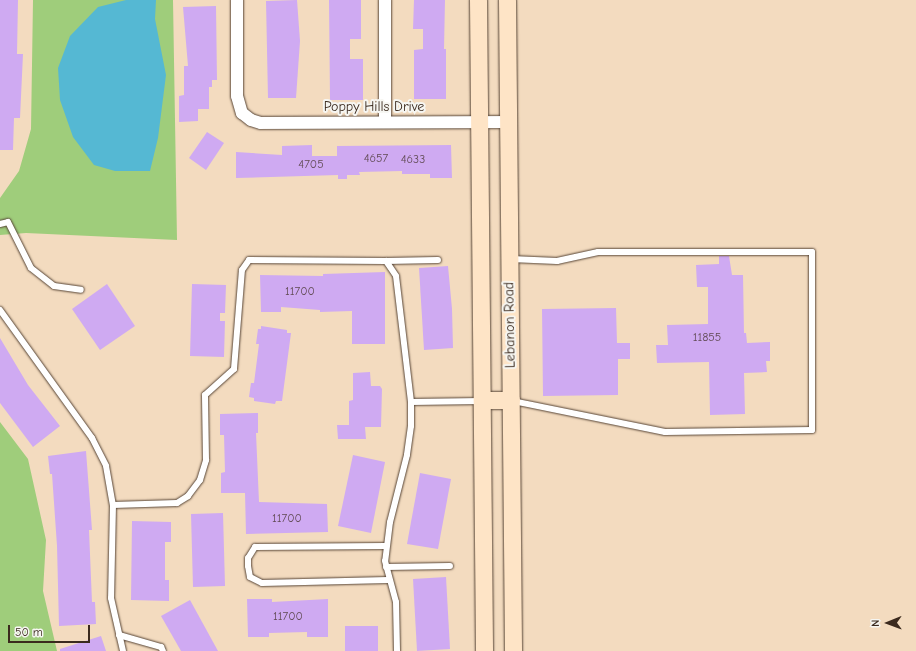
<!DOCTYPE html>
<style>
body{margin:0}
#map{position:relative;width:916px;height:651px;overflow:hidden;background:#f3dbbf;font-family:"Comic Neue",sans-serif}
div>[style]{position:absolute}
[style*='--x']{left:calc(var(--x)*1px);top:calc(var(--y)*1px);width:calc(var(--w)*1px);rotate:calc(var(--a)*1deg)}
.green>*{inset:0;background:#9fcd7b}
.water>*{inset:0;background:#55b8d3}
.building>*{inset:0;background:#cfaaf2}
.roads{filter:drop-shadow(0 0 1px #574536) drop-shadow(0 0 1px #574536)}
.service>*{height:6px;margin:-3px;padding:0 3px;transform-origin:3px;border-radius:3px;background:#fff}
.minor>*{height:12px;margin:-6px;padding:0 6px;transform-origin:6px;border-radius:6px;background:#fff}
.secondary>*{height:17px;margin:-8.5px;padding:0 8.5px;transform-origin:8.5px;border-radius:8.5px;background:#fee4c6}
span{translate:-50% -50%;white-space:nowrap;text-align:center;line-height:1.15;-webkit-text-stroke:4px #f6f6f2;paint-order:stroke}
.number-label{font-size:12px;color:#604a53}
.number-label span{-webkit-text-stroke-width:0}
.street-label{font-size:14px;color:#3b2a1e}
.north{position:absolute;left:868px;top:603px;width:40px;height:40px;-webkit-text-stroke:3px #f6f6f2;paint-order:stroke;rotate:269deg;font-size:11px;font-weight:700;line-height:16px;text-align:center;color:#3b2a1e}
.north::after{content:'';display:block;margin:auto;width:14px;height:18px;background:#3b2a1e;clip-path:polygon(50% 0,100% 100%,50% 72%,0 100%)}
.scale{position:absolute;left:8px;top:625px;width:82px;height:18px;box-sizing:border-box;border:2px solid #3b2a1e;border-top:0;padding-left:5px;font-size:12px;line-height:14px;white-space:nowrap;color:#3b2a1e;-webkit-text-stroke:3px #f6f6f2;paint-order:stroke}
</style>
<div id="map">
<div class="green">
<i style="clip-path:polygon(33px 0,173px 0,177px 240px,26px 233px,0 235px,0 198px,19px 171px,31px 129px)"></i>
<i style="clip-path:polygon(0 422px,28px 459px,46px 540px,43px 591px,57px 651px,0 651px)"></i>
</div>
<div class="water">
<i style="clip-path:polygon(126px 0,156px 0,155px 19px,166px 75px,158px 138px,150px 171px,115px 171px,94px 165px,73px 137px,60px 100px,58px 68px,70px 36px,98px 7px)"></i>
</div>
<div class="building">
<i style="clip-path:polygon(0 0,18px 0,17px 54px,23px 54px,20px 118px,14px 118px,13px 150px,0 150px)"></i>
<i style="clip-path:polygon(297px 0,300px 41px,296px 98px,268px 98px,266px 1px)"></i>
<i style="clip-path:polygon(329px 0,361px 0,361px 39px,350px 39px,350px 59px,363px 59px,363px 100px,330px 100px)"></i>
<i style="clip-path:polygon(414px 0,445px 0,444px 49px,446px 49px,446px 99px,414px 99px,414px 50px,423px 49px,423px 29px,413px 29px)"></i>
<i style="clip-path:polygon(216px 6px,217px 80px,212px 80px,212px 87px,209px 87px,209px 109px,198px 109px,198px 121px,179px 122px,179px 96px,184px 95px,184px 66px,188px 66px,183px 7px)"></i>
<i style="clip-path:polygon(207px 132px,224px 143px,206px 170px,189px 158px)"></i>
<i style="clip-path:polygon(312px 145px,312px 156px,337px 156px,337px 146px,451px 145px,452px 178px,430px 178px,430px 174px,402px 174px,402px 171px,359px 172px,360px 175px,347px 175px,347px 179px,338px 179px,338px 175px,236px 178px,236px 152px,282px 155px,282px 146px)"></i>
<i style="clip-path:polygon(719px 256px,729px 256px,732px 275px,743px 275px,744px 333px,746px 333px,747px 343px,770px 342px,770px 361px,766px 361px,767px 372px,744px 373px,745px 414px,710px 415px,709px 362px,657px 363px,656px 345px,668px 345px,667px 325px,708px 324px,708px 287px,697px 287px,696px 265px,719px 264px)"></i>
<i style="clip-path:polygon(448px 266px,452px 309px,453px 348px,424px 350px,419px 268px)"></i>
<i style="clip-path:polygon(385px 272px,385px 344px,352px 344px,352px 311px,320px 312px,320px 310px,281px 307px,281px 312px,261px 312px,260px 275px,323px 276px,323px 274px)"></i>
<i style="clip-path:polygon(107px 284px,135px 326px,100px 350px,72px 309px)"></i>
<i style="clip-path:polygon(192px 284px,226px 285px,225px 313px,220px 313px,220px 321px,225px 321px,224px 357px,190px 356px)"></i>
<i style="clip-path:polygon(616px 308px,617px 343px,630px 343px,630px 359px,618px 359px,618px 395px,543px 396px,542px 309px)"></i>
<i style="clip-path:polygon(261px 326px,287px 330px,287px 333px,291px 333px,282px 401px,276px 401px,275px 404px,254px 401px,254px 398px,249px 397px,251px 383px,254px 383px,259px 344px,256px 344px,258px 329px,261px 329px)"></i>
<i style="clip-path:polygon(0 338px,28px 385px,60px 426px,33px 447px,0 403px)"></i>
<i style="clip-path:polygon(370px 372px,371px 386px,380px 386px,382px 389px,381px 427px,365px 427px,366px 439px,338px 439px,337px 425px,349px 425px,349px 401px,353px 400px,353px 373px)"></i>
<i style="clip-path:polygon(258px 413px,258px 433px,256px 433px,259px 502px,327px 504px,328px 532px,246px 534px,245px 493px,221px 493px,221px 473px,225px 472px,224px 435px,220px 435px,220px 414px)"></i>
<i style="clip-path:polygon(86px 451px,92px 530px,89px 530px,92px 602px,95px 602px,96px 624px,59px 626px,57px 546px,52px 474px,50px 474px,48px 456px)"></i>
<i style="clip-path:polygon(353px 455px,385px 462px,371px 533px,338px 526px)"></i>
<i style="clip-path:polygon(420px 473px,451px 479px,438px 549px,407px 544px)"></i>
<i style="clip-path:polygon(223px 513px,225px 586px,193px 587px,191px 514px)"></i>
<i style="clip-path:polygon(132px 521px,171px 522px,171px 542px,165px 542px,165px 580px,169px 580px,169px 601px,131px 600px)"></i>
<i style="clip-path:polygon(446px 577px,450px 649px,417px 651px,413px 579px)"></i>
<i style="clip-path:polygon(247px 599px,272px 599px,272px 602px,328px 599px,328px 637px,307px 637px,307px 632px,269px 633px,269px 637px,248px 637px)"></i>
<i style="clip-path:polygon(190px 600px,218px 651px,181px 651px,161px 616px)"></i>
<i style="clip-path:polygon(345px 626px,378px 626px,378px 651px,345px 651px)"></i>
<i style="clip-path:polygon(101px 636px,106px 651px,60px 651px,60px 649px)"></i>
</div>
<div class="roads">
<div class="service">
<i style="--x:0;--y:224;--w:8;--a:-14"></i>
<i style="--x:8;--y:222;--w:51;--a:63.4"></i>
<i style="--x:31;--y:268;--w:29;--a:38"></i>
<i style="--x:54;--y:286;--w:27;--a:8"></i>
<i style="--x:511;--y:259;--w:46;--a:2.5"></i>
<i style="--x:557;--y:261;--w:42;--a:-12.4"></i>
<i style="--x:598;--y:252;--w:214;--a:0"></i>
<i style="--x:812;--y:252;--w:178;--a:90"></i>
<i style="--x:812;--y:430;--w:147;--a:179.2"></i>
<i style="--x:665;--y:432;--w:156;--a:-168.5"></i>
<i style="--x:386;--y:261;--w:52;--a:-1.1"></i>
<i style="--x:0;--y:310;--w:158;--a:54.3"></i>
<i style="--x:92;--y:438;--w:31;--a:63"></i>
<i style="--x:106;--y:466;--w:40;--a:80"></i>
<i style="--x:113;--y:505;--w:93;--a:91.2"></i>
<i style="--x:111;--y:598;--w:54;--a:77.2"></i>
<i style="--x:411;--y:402;--w:70;--a:-0.8"></i>
<i style="--x:113;--y:505;--w:64;--a:-1.8"></i>
<i style="--x:177;--y:503;--w:13;--a:-32"></i>
<i style="--x:188;--y:496;--w:20;--a:-53"></i>
<i style="--x:200;--y:480;--w:21;--a:-73"></i>
<i style="--x:206;--y:460;--w:65;--a:-90.9"></i>
<i style="--x:205;--y:395;--w:39;--a:-42"></i>
<i style="--x:234;--y:369;--w:99;--a:-85.4"></i>
<i style="--x:242;--y:270;--w:12;--a:-55"></i>
<i style="--x:249;--y:260;--w:137;--a:0.4"></i>
<i style="--x:386;--y:261;--w:18;--a:56"></i>
<i style="--x:396;--y:276;--w:127;--a:83.2"></i>
<i style="--x:411;--y:402;--w:24;--a:90"></i>
<i style="--x:411;--y:426;--w:29;--a:98"></i>
<i style="--x:407;--y:455;--w:69;--a:104.2"></i>
<i style="--x:390;--y:522;--w:39;--a:97"></i>
<i style="--x:385;--y:561;--w:42;--a:75"></i>
<i style="--x:396;--y:602;--w:49;--a:88.8"></i>
<i style="--x:386;--y:546;--w:131;--a:179.6"></i>
<i style="--x:255;--y:547;--w:13;--a:122"></i>
<i style="--x:248;--y:558;--w:8;--a:90"></i>
<i style="--x:248;--y:566;--w:11;--a:80"></i>
<i style="--x:250;--y:577;--w:13;--a:27"></i>
<i style="--x:262;--y:583;--w:126;--a:-1.4"></i>
<i style="--x:386;--y:567;--w:64;--a:-0.9"></i>
<i style="--x:119;--y:635;--w:44;--a:15.9"></i>
<i style="--x:161;--y:647;--w:4;--a:63"></i>
</div>
<div class="minor">
<i style="--x:237;--y:0;--w:96;--a:90"></i>
<i style="--x:237;--y:96;--w:18;--a:74"></i>
<i style="--x:242;--y:113;--w:11;--a:38"></i>
<i style="--x:251;--y:120;--w:10;--a:17"></i>
<i style="--x:261;--y:123;--w:247;--a:-0.2"></i>
<i style="--x:385;--y:0;--w:122;--a:90"></i>
</div>
<div class="secondary">
<i style="--x:478;--y:0;--w:651;--a:89.47"></i>
<i style="--x:507;--y:0;--w:651;--a:89.47"></i>
<i style="--x:482;--y:400;--w:29;--a:0"></i>
</div>
</div>
<div class="number-label">
<span style="left:376px;top:159px">4657</span>
<span style="left:413px;top:160px">4633</span>
<span style="left:311px;top:165px">4705</span>
<span style="left:300px;top:292px">11700</span>
<span style="left:707px;top:338px">11855</span>
<span style="left:287px;top:519px">11700</span>
<span style="left:288px;top:617px">11700</span>
</div>
<div class="street-label">
<span style="left:374px;top:107px">Poppy Hills Drive</span>
<span style="left:510px;top:325px;rotate:-91deg">Lebanon Road</span>
</div>
<div class="north">N</div>
<div class="scale">50 m</div>
</div>
